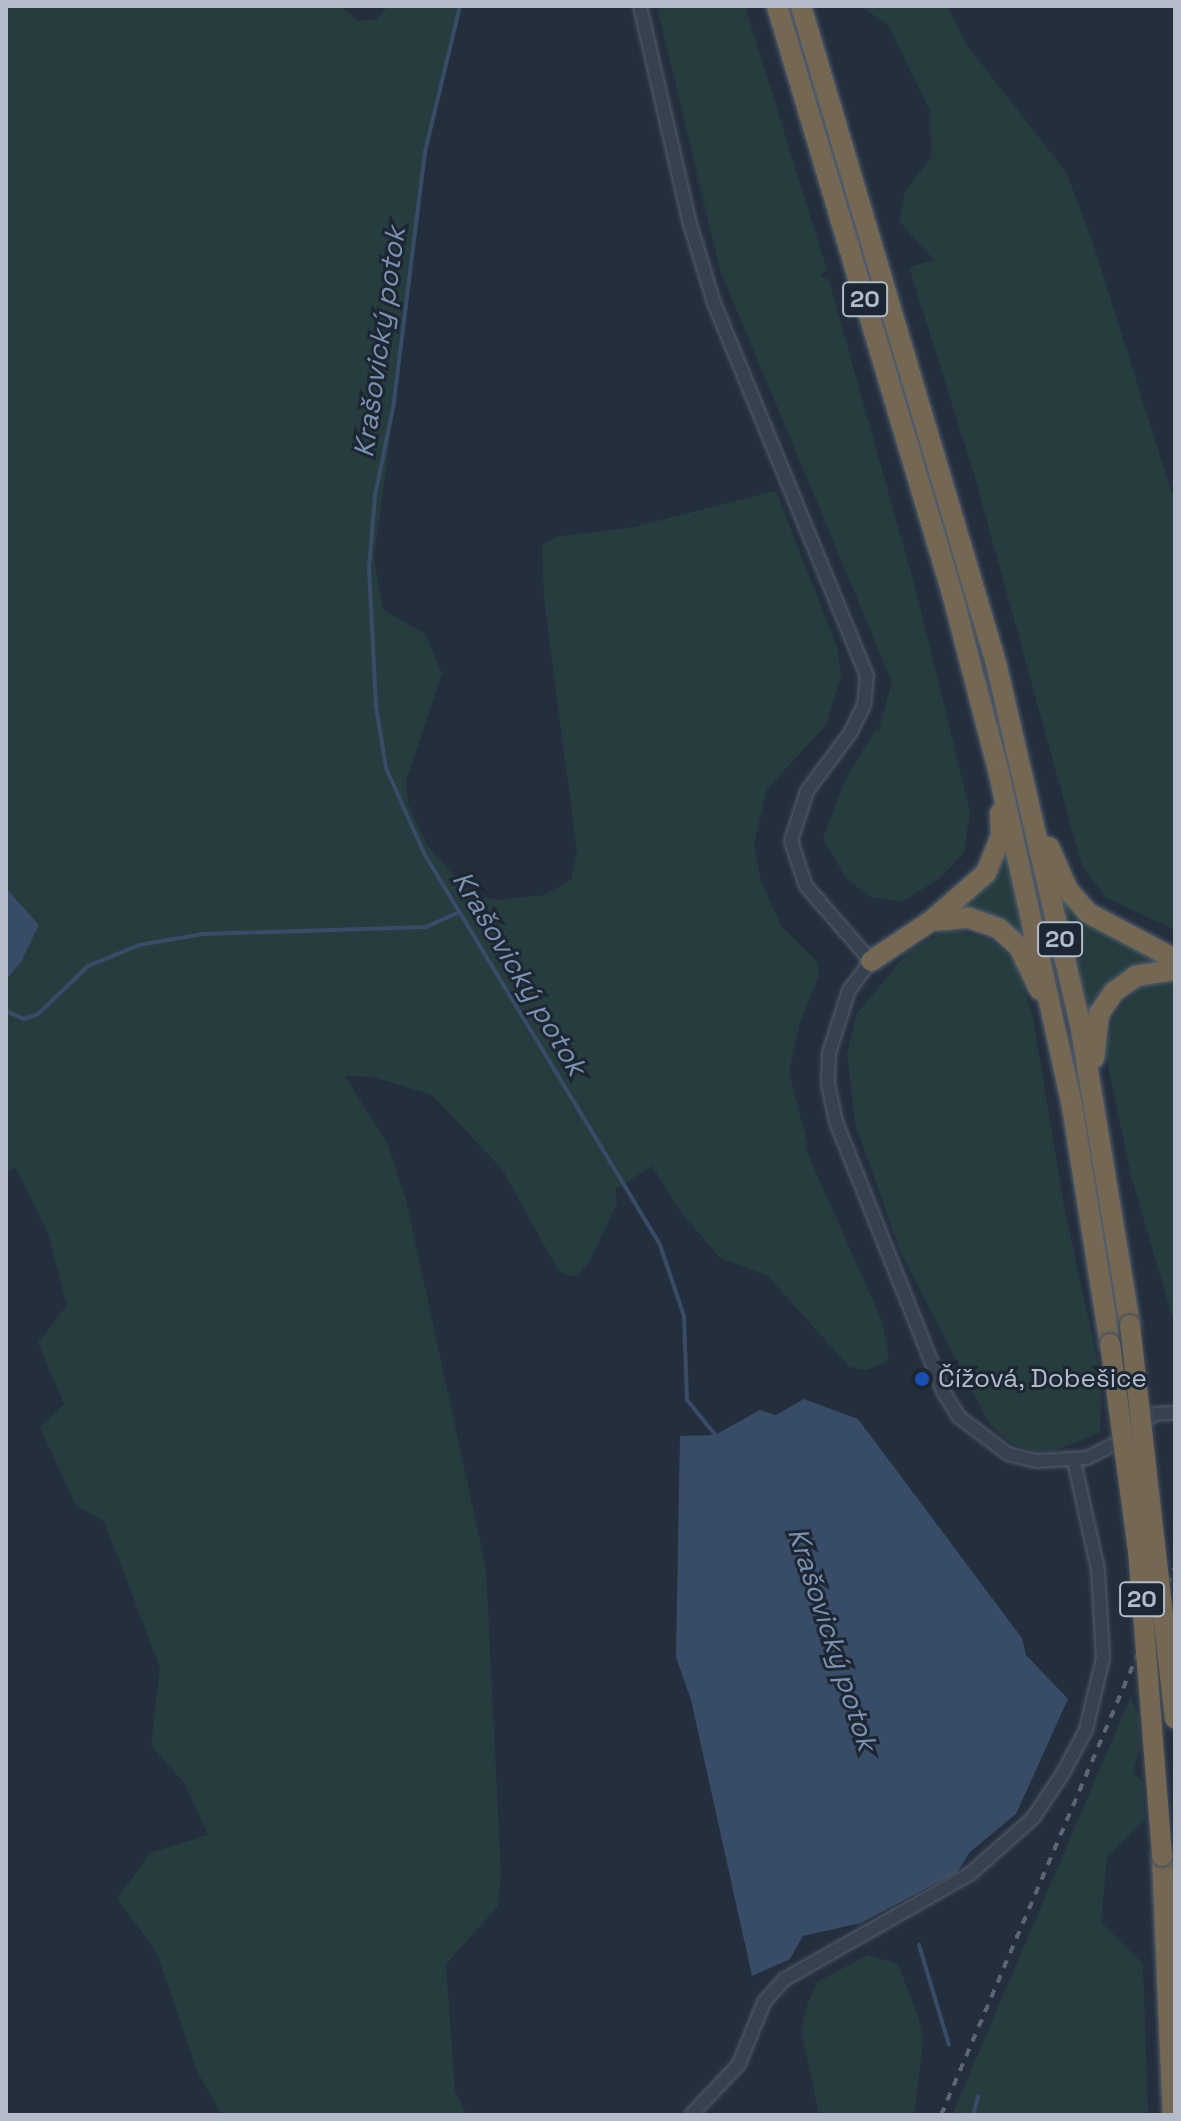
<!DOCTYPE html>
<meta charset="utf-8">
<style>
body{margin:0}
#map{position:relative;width:1181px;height:2121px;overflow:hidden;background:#242f3e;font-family:"Space Grotesk",sans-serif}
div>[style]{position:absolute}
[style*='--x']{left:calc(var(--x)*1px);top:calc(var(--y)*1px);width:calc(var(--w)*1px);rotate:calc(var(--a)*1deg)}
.green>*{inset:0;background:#263c3f}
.water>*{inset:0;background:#394c67}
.stream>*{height:4px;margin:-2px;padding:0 2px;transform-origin:2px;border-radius:2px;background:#394c67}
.roads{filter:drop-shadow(0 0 2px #565f6c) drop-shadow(0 0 2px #565f6c)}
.minor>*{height:12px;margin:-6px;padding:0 6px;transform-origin:6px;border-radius:6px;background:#38414e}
.highway>*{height:20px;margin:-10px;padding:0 10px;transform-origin:10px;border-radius:10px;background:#746855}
.rail>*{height:4px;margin-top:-2px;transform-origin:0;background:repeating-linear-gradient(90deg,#5a6575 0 8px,transparent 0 16px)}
.bridges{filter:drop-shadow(0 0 2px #434c59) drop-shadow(0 0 2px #434c59)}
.highway-bridge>*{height:20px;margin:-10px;padding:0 10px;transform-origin:10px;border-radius:10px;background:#746855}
.dots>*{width:22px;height:22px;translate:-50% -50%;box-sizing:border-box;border:4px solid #1d2633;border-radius:50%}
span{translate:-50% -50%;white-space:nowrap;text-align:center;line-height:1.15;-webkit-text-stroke:6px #1d2633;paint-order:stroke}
.shield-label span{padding:2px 6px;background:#1d2633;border:2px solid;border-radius:6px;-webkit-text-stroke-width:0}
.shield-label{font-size:24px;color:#b4bcc9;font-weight:700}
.poi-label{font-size:26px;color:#b4bcc9}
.left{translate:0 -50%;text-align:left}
.water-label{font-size:28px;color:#7c92b1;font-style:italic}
.frame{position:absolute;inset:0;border:8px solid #b4bcc9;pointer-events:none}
</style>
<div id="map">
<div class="green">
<i style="clip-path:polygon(6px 6px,339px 6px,359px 21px,377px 19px,388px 6px,460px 6px,429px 137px,374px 559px,383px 610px,425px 634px,442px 673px,406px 781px,408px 804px,427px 845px,471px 895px,496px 900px,544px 895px,571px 880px,577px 852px,544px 599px,542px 545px,556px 537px,634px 527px,776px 491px,837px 647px,841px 676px,826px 725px,767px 789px,754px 843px,761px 882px,782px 927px,817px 962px,819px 976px,800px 1022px,789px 1073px,808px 1145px,804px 1145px,882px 1321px,889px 1358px,883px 1364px,866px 1370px,849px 1367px,768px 1276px,720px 1258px,679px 1210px,652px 1166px,615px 1189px,617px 1204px,588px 1264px,578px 1275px,568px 1276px,558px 1270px,502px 1169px,432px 1095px,373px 1077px,345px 1076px,388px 1145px,406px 1200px,486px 1568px,501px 1874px,498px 1906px,446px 1964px,455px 2091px,467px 2115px,222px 2115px,197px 2071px,157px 1953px,117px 1899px,150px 1853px,208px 1835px,185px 1784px,151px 1745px,160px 1668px,104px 1521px,76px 1506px,40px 1427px,64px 1404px,38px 1343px,67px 1305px,48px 1234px,16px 1168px,6px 1172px,6px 980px,21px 962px,39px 925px,6px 888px)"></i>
<i style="clip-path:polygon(657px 6px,745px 6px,827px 270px,820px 275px,829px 281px,918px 598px,970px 812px,964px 853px,940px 878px,902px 902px,870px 897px,845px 877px,823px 838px,847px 776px,876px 729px,878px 732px,892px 682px,720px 270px)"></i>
<i style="clip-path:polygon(861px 6px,947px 6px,966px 44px,1066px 172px,1091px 237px,1175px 503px,1175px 930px,1105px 897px,1082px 866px,974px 474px,909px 267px,934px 260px,899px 221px,905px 192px,931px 157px,930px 111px,888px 25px)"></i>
<i style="clip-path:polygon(1005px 845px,1029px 948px,951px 912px)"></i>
<i style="clip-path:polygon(1062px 897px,1114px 939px,1165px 961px,1124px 975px,1089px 1022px)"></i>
<i style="clip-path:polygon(948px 928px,989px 939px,1002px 949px,1016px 964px,1033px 1017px,1065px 1212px,1102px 1380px,1100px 1432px,1055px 1451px,1033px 1451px,1009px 1442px,988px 1422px,900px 1251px,855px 1123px,847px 1053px,856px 1015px,907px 953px)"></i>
<i style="clip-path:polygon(1155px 981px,1175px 981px,1175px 1326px,1131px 1176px,1105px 1051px,1115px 1013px,1138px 987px)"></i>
<i style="clip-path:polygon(1131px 1696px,1139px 1717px,1140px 1748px,1133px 1773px,1143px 1783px,1145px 1820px,1107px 1857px,1101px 1922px,1143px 1964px,1148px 2115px,952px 2115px)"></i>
<i style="clip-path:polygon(868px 1955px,898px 1964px,919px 2019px,923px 2041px,914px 2115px,819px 2115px,801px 2029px,807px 2006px,817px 1982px)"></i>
</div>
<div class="water">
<i style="clip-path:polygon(6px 888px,39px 925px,21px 962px,6px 980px)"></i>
<i style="clip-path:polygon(804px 1399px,858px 1419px,1022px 1638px,1026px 1655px,1068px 1699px,1016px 1814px,970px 1852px,957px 1872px,861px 1923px,803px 1936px,790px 1959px,752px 1976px,691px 1700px,676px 1657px,680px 1436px,715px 1435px,760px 1410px,776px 1415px)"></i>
</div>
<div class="stream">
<i style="--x:460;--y:6;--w:150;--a:103.5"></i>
<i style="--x:425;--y:152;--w:258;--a:97.1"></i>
<i style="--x:393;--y:408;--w:90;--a:101.6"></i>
<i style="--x:375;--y:496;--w:71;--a:94.8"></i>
<i style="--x:369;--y:567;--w:139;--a:87.1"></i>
<i style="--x:376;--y:706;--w:63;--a:80.8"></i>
<i style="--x:386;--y:768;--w:95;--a:65.9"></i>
<i style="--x:425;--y:855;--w:455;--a:58.9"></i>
<i style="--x:660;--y:1245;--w:75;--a:71.3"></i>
<i style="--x:684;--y:1316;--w:84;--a:88"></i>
<i style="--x:687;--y:1400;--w:49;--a:50.8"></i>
<i style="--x:6;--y:1011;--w:20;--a:24"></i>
<i style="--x:24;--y:1019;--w:15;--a:-20"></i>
<i style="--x:38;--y:1014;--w:69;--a:-43.8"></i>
<i style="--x:88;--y:966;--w:55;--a:-22.4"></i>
<i style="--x:139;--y:945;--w:65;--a:-9.8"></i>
<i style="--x:203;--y:934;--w:223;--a:-1.8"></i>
<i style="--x:426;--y:927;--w:37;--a:-24"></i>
<i style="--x:919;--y:1945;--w:104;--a:73.3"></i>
<i style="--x:973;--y:2115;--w:19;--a:-74"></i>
</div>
<div class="roads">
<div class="minor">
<i style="--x:640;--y:6;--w:224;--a:77.1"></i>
<i style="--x:690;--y:224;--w:83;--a:73.1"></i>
<i style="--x:714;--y:303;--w:403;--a:67.7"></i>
<i style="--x:867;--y:676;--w:29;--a:96"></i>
<i style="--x:864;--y:705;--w:30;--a:116"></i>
<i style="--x:851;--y:732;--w:74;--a:126.7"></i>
<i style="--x:807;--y:791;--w:52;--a:107.7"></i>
<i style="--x:791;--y:841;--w:47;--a:71.6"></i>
<i style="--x:806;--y:886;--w:99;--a:49.1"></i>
<i style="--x:871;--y:961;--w:36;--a:127"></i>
<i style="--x:849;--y:990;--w:66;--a:107.6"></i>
<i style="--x:829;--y:1053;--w:31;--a:92"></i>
<i style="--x:828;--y:1084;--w:39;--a:78"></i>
<i style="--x:836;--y:1122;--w:292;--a:68.3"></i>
<i style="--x:944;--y:1393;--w:28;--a:58"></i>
<i style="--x:959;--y:1417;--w:61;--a:37.1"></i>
<i style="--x:1008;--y:1454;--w:30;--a:14"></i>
<i style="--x:1037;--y:1461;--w:50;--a:-3.4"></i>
<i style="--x:1087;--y:1458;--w:45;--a:-26.6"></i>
<i style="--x:1141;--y:1426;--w:18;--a:-43"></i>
<i style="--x:1154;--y:1414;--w:19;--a:-3"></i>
<i style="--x:691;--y:2115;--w:70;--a:-46.7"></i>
<i style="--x:739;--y:2064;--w:67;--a:-68"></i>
<i style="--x:764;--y:2002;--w:31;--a:-48"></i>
<i style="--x:785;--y:1979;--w:213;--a:-29.6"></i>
<i style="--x:970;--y:1874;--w:84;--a:-41.6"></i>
<i style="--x:1033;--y:1818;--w:54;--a:-56.3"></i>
<i style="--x:1063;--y:1773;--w:49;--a:-61.9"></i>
<i style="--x:1086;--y:1730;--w:74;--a:-76.7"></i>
<i style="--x:1103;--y:1658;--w:88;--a:-93.3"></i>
<i style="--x:1098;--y:1570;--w:112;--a:-102.4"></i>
</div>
<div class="highway">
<i style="--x:777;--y:6;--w:613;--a:73.4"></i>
<i style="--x:952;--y:593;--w:182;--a:75.4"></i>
<i style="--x:998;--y:769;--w:345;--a:77.6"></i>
<i style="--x:1072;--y:1106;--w:241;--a:80.9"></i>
<i style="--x:801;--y:6;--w:685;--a:73.47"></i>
<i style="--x:996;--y:663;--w:376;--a:76.9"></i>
<i style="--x:1081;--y:1029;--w:300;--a:80.6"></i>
<i style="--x:1049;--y:847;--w:47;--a:66.2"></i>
<i style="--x:1068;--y:890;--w:30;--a:49"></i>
<i style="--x:1088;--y:913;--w:98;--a:27.9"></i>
<i style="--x:931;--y:921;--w:38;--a:-5"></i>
<i style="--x:969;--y:918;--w:31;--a:19"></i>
<i style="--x:998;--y:928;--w:28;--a:42"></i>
<i style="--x:1019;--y:947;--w:47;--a:64.5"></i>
<i style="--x:871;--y:961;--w:72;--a:-33.7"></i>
<i style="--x:931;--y:921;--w:73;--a:-41.1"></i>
<i style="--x:986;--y:873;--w:40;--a:-68"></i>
<i style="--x:1001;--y:836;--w:23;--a:-92"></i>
<i style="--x:1094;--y:1058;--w:44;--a:-83.5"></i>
<i style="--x:1099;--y:1014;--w:27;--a:-56"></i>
<i style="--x:1114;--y:992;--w:27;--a:-36"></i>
<i style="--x:1136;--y:976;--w:39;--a:-9"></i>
<i style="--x:1162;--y:1856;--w:259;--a:87.6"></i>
</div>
</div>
<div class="rail">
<i style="--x:941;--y:2115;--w:596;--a:-66.88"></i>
</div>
<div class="bridges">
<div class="highway-bridge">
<i style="--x:1130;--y:1325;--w:396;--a:83.5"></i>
<i style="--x:1110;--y:1344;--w:208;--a:82.3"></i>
<i style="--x:1138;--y:1550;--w:307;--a:85.5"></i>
</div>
</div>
<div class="dots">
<i style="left:922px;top:1379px;background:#1a4fb4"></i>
</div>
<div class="shield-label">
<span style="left:865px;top:299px">20</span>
<span style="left:1060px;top:939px">20</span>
<span style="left:1142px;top:1599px">20</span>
</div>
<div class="poi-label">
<span class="left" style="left:938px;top:1379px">Čížová, Dobešice</span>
</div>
<div class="water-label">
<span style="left:379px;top:342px;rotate:-82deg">Krašovický potok</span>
<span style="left:520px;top:973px;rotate:59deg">Krašovický potok</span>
<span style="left:833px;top:1639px;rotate:72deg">Krašovický potok</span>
</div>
<div class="frame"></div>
</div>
